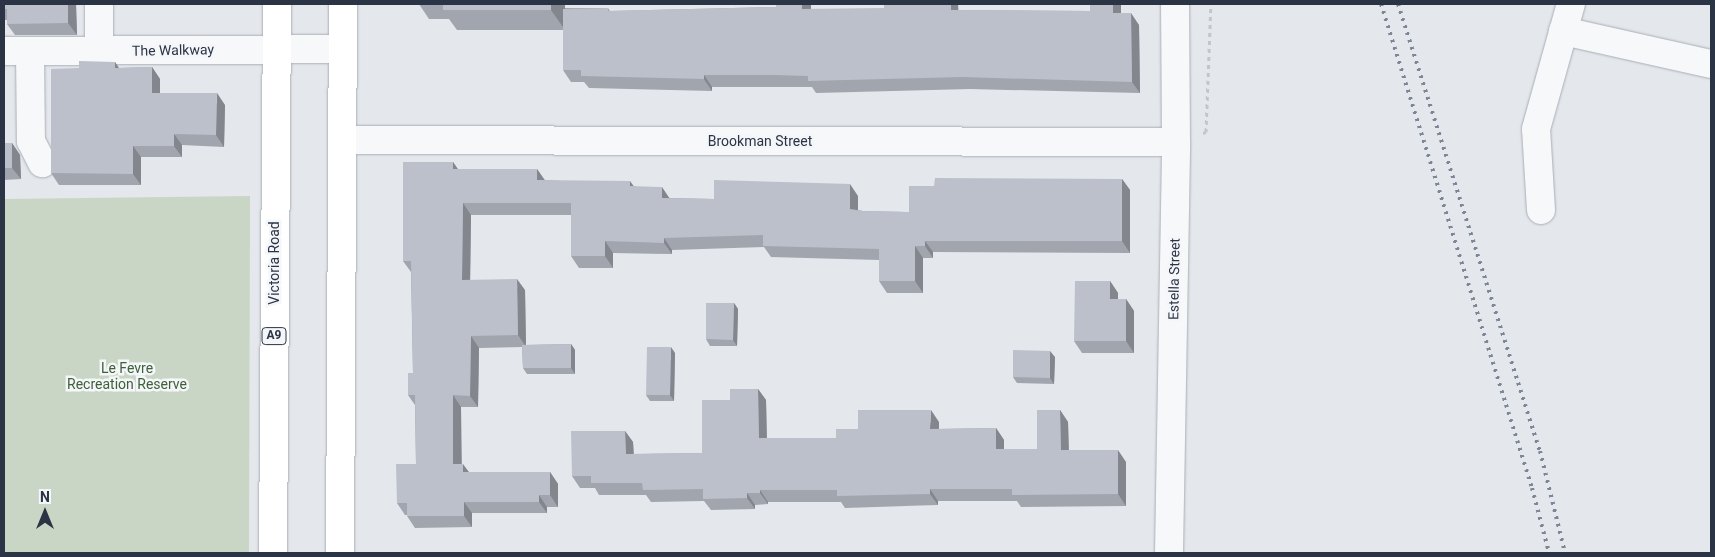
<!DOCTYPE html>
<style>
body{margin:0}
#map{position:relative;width:1715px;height:557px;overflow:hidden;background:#e4e7ec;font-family:Roboto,sans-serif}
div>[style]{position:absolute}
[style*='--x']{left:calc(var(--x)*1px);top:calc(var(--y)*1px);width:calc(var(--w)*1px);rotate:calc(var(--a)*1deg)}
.green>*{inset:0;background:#c9d6c5}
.path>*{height:3px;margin-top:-1.5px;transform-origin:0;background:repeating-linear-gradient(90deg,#c2c5cb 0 4px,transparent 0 8px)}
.roads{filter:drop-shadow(0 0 1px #a9aeb7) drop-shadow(0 0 1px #a9aeb7)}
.minor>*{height:28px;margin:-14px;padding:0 14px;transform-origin:14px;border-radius:14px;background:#f7f8fa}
.highway>*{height:28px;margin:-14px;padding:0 14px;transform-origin:14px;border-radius:14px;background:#fff}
.rail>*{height:4px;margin-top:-2px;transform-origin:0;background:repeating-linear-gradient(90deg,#7d8696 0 2.5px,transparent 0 7.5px)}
.wall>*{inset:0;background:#a1a5ae}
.shaded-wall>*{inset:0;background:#83868d}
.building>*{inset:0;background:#bbc0ca}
span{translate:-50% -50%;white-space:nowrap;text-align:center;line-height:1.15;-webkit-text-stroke:5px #f4f6f9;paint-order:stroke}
.shield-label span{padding:1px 4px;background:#f4f6f9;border:1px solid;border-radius:4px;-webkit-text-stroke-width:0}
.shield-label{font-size:12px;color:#2b3445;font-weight:700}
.street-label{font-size:14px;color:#2b3445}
.park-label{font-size:14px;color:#3f6138}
.frame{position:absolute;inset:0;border:5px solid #2b3445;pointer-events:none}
.north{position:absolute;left:20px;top:487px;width:50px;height:50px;-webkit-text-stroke:4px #f4f6f9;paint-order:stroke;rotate:0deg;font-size:14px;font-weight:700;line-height:20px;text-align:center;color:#2b3445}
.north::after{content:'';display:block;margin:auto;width:18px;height:22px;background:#2b3445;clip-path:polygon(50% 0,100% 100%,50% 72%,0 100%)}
</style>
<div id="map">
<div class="green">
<i style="clip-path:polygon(250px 196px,249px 553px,4px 553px,4px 199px)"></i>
</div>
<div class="path">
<i style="--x:1203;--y:133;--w:3;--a:-18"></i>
<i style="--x:1206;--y:132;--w:128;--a:-87.8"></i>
</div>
<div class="roads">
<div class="minor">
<i style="--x:99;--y:4;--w:47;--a:90"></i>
<i style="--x:1563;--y:31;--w:152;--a:12.6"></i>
<i style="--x:4;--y:51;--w:339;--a:-0.3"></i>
<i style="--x:30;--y:51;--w:90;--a:89.4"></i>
<i style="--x:31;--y:141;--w:25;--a:63"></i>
<i style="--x:344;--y:140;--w:832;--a:0.14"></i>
<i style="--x:1541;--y:210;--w:81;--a:-93.5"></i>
<i style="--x:1536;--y:129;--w:130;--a:-74.4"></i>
<i style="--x:1169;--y:553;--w:411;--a:-89"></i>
<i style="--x:1176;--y:142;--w:138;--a:-90.4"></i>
</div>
<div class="highway">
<i style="--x:273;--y:553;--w:549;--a:-89.58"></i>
<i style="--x:340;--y:553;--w:549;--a:-89.69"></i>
</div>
</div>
<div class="rail">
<i style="--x:1381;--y:4;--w:507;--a:72.67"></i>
<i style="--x:1532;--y:488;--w:67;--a:75.3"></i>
<i style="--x:1398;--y:4;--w:469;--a:72.4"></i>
<i style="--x:1540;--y:451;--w:105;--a:76.2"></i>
</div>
<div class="wall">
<i style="clip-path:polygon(4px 4px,76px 4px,77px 35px,15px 35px,7px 24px,7px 20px,4px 20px)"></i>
<i style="clip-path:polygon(419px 4px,565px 4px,565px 8px,608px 8px,610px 11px,776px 7px,811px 4px,811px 9px,1090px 11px,1121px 4px,1121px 13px,1139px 25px,1140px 93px,970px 89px,816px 93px,812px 87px,712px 87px,712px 91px,589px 88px,584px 82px,571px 82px,563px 70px,563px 30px,457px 30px,449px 19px,429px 19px)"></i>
<i style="clip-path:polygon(115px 62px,119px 68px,152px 67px,160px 79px,160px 93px,225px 105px,224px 147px,182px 145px,182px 157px,141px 157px,141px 185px,59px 185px,51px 173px)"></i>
<i style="clip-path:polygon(4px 143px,12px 143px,20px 155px,21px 179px,4px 180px)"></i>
<i style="clip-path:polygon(453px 162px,458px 169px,537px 169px,545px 180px,634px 186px,670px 198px,714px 199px,858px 196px,858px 210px,863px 211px,909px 212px,934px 186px,1122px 179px,1130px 190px,1130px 253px,933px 252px,933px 258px,923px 258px,923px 293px,887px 293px,879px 281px,879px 260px,771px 257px,764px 247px,672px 250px,672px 254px,613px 253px,613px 268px,579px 268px,571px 256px,571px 215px,471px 215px,470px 280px,525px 290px,526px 345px,571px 344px,575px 350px,575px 374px,527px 374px,523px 368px,522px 347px,479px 348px,478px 407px,461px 407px,461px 464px,469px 472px,550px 472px,558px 484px,558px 507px,547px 507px,547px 513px,472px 513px,472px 527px,415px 528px,407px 516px,407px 515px,405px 515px,397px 503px,416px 464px,415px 405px,408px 395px,413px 373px,411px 272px,403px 261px)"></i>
<i style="clip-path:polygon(1110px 281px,1118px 293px,1118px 299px,1126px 299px,1134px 311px,1134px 353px,1082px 353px,1074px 341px)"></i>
<i style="clip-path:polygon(734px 303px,738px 309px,737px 346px,710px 346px,706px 339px)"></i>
<i style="clip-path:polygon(675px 353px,674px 401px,650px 401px,646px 395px)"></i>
<i style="clip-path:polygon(1055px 357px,1054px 384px,1017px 383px,1013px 377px)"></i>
<i style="clip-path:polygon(758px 389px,766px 400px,767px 438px,836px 438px,858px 429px,939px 422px,939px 429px,996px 428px,1004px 440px,1004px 449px,1037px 449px,1060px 410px,1068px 422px,1069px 450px,1126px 462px,1126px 506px,1021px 507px,1017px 501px,938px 501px,938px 505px,845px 508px,841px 502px,768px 502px,768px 504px,755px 505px,755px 509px,711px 510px,704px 501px,651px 502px,646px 495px,599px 495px,595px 488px,580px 488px,572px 476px,625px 431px,633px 442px,634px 454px,702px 453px,730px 400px)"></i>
</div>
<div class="shaded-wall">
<i style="clip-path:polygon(68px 4px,76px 4px,77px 35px,68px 23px)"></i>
<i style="clip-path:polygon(551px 4px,565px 4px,565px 30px,551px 10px)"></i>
<i style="clip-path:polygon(802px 4px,811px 4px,811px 21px,802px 9px)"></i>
<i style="clip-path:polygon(951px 4px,958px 4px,959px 21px,951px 10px)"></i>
<i style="clip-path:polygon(1113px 4px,1121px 4px,1121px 25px,1113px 13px)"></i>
<i style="clip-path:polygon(1131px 13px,1139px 25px,1140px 93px,1132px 82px)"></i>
<i style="clip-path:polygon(115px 62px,123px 74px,115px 68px)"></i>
<i style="clip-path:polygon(152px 67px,160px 79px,160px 105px,152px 93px)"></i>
<i style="clip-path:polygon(704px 75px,712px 87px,712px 91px,704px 79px)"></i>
<i style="clip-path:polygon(217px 93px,225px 105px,224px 147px,216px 135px)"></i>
<i style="clip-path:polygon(174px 134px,182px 145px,182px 157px,174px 146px)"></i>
<i style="clip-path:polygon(12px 143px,20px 155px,21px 179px,12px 168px)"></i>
<i style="clip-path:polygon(133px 146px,141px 157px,141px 185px,133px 174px)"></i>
<i style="clip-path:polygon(453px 162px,461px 174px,453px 169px)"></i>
<i style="clip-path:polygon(537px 169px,545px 181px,537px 180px)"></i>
<i style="clip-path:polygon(1122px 179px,1130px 190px,1130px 253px,1122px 241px)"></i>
<i style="clip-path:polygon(630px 181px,638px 192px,630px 186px)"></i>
<i style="clip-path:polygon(850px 184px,858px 196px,858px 221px,850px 209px)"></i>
<i style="clip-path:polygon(662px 187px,670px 199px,662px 198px)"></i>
<i style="clip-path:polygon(463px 203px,471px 215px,470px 291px,462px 280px)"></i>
<i style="clip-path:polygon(664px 238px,672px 250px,672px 254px,664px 243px)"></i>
<i style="clip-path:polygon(605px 241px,613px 253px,613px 268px,605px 256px)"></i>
<i style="clip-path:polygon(925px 241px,933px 252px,933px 258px,925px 246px)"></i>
<i style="clip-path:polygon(915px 246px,923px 258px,923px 293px,915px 281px)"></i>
<i style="clip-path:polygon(517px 279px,525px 290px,526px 347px,518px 335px)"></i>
<i style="clip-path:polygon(1110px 281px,1118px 293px,1118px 311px,1110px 299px)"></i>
<i style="clip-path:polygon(1126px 299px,1134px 311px,1134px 353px,1126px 341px)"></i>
<i style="clip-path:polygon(734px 303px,738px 309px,737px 346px,733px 340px)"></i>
<i style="clip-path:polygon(471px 336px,479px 348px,478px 407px,470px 396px)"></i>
<i style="clip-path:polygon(571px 344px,575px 350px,575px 374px,571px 368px)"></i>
<i style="clip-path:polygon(671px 347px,675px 353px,674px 401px,670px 395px)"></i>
<i style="clip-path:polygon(1050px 351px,1055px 357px,1054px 384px,1050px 378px)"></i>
<i style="clip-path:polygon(758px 389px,766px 400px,767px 449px,759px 438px)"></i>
<i style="clip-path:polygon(453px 395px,461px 407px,462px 475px,453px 464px)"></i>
<i style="clip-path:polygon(931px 410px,939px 422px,939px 440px,930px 429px)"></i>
<i style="clip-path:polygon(1060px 410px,1068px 422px,1069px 462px,1061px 450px)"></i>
<i style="clip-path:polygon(996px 428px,1004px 440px,1004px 460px,996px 449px)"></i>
<i style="clip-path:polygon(625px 431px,633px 442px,634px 465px,626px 454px)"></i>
<i style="clip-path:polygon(1118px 450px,1126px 462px,1126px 506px,1118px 494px)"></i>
<i style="clip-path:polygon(463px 464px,471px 475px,463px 472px)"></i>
<i style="clip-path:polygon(550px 472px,558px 484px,558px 507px,550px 495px)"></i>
<i style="clip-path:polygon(930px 489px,938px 501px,938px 505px,930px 494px)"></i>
<i style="clip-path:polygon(760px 490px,768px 502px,768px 504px,760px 493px)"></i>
<i style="clip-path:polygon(747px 493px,755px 505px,755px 509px,747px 498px)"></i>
<i style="clip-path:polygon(539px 495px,547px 507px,547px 513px,539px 502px)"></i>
<i style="clip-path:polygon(464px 502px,472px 513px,472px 527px,464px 516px)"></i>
</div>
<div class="building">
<i style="clip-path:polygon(4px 4px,68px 4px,68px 23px,7px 24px,7px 9px,4px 9px)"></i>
<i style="clip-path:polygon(443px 4px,551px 4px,551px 10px,443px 10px)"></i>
<i style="clip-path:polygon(776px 4px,802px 4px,802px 9px,884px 8px,884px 4px,951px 4px,951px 10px,1090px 11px,1090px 4px,1113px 4px,1113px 13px,1131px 13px,1132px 82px,962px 77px,808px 81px,808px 76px,774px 75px,704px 75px,704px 79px,581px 76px,581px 70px,563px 70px,563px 9px,608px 8px,608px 11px,776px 7px)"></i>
<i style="clip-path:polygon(79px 61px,115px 62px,115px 68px,152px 67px,152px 93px,217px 93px,216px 135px,174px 134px,174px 146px,133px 146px,133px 174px,51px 173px,51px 69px,79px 68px)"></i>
<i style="clip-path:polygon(4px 143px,12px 143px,12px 168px,4px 168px)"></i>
<i style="clip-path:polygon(403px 162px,453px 162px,453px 169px,537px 169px,537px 180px,630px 181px,630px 186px,662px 187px,662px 198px,714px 199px,714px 180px,850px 184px,850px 209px,863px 211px,909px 212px,909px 186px,934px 186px,935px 178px,1122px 179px,1122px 241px,925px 241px,925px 246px,915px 246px,915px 281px,879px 281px,879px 249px,763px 246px,763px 235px,664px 238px,664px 243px,605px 241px,605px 256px,571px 256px,571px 203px,463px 203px,462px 280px,517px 279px,518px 335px,471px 336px,470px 396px,453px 395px,453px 464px,463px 464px,463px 472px,550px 472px,550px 495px,539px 495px,539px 502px,464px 502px,464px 516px,407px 516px,407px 503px,397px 503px,396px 464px,416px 464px,415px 395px,408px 395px,408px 373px,413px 373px,411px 261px,403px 261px)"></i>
<i style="clip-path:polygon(1075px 281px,1110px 281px,1110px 299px,1126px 299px,1126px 341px,1074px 341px)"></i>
<i style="clip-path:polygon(706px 303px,734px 303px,733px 340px,706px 339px)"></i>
<i style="clip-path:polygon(571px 344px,571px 368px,523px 368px,522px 345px)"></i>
<i style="clip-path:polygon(647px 347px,671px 347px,670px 395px,646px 395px)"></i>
<i style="clip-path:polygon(1013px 350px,1050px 351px,1050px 378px,1013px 377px)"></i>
<i style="clip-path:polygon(730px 389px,758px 389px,759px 438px,836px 438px,836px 429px,858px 429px,858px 410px,931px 410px,930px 429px,996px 428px,996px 449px,1037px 449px,1037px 410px,1060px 410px,1061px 450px,1118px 450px,1118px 494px,1012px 495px,1012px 489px,930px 489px,930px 494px,837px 496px,837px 490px,760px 490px,760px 493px,747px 493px,747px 498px,703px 499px,703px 489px,643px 490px,642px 483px,591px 483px,591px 476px,572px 476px,571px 431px,625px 431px,626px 454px,702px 453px,702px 400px,730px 400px)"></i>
</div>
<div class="shield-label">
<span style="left:274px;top:336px">A9</span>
</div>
<div class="street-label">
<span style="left:173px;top:50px;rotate:-1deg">The Walkway</span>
<span style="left:760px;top:141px">Brookman Street</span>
<span style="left:274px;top:263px;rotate:-90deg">Victoria Road</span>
<span style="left:1174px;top:279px;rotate:-89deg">Estella Street</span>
</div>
<div class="park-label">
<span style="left:127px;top:376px">Le Fevre<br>Recreation Reserve</span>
</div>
<div class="frame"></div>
<div class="north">N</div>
</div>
